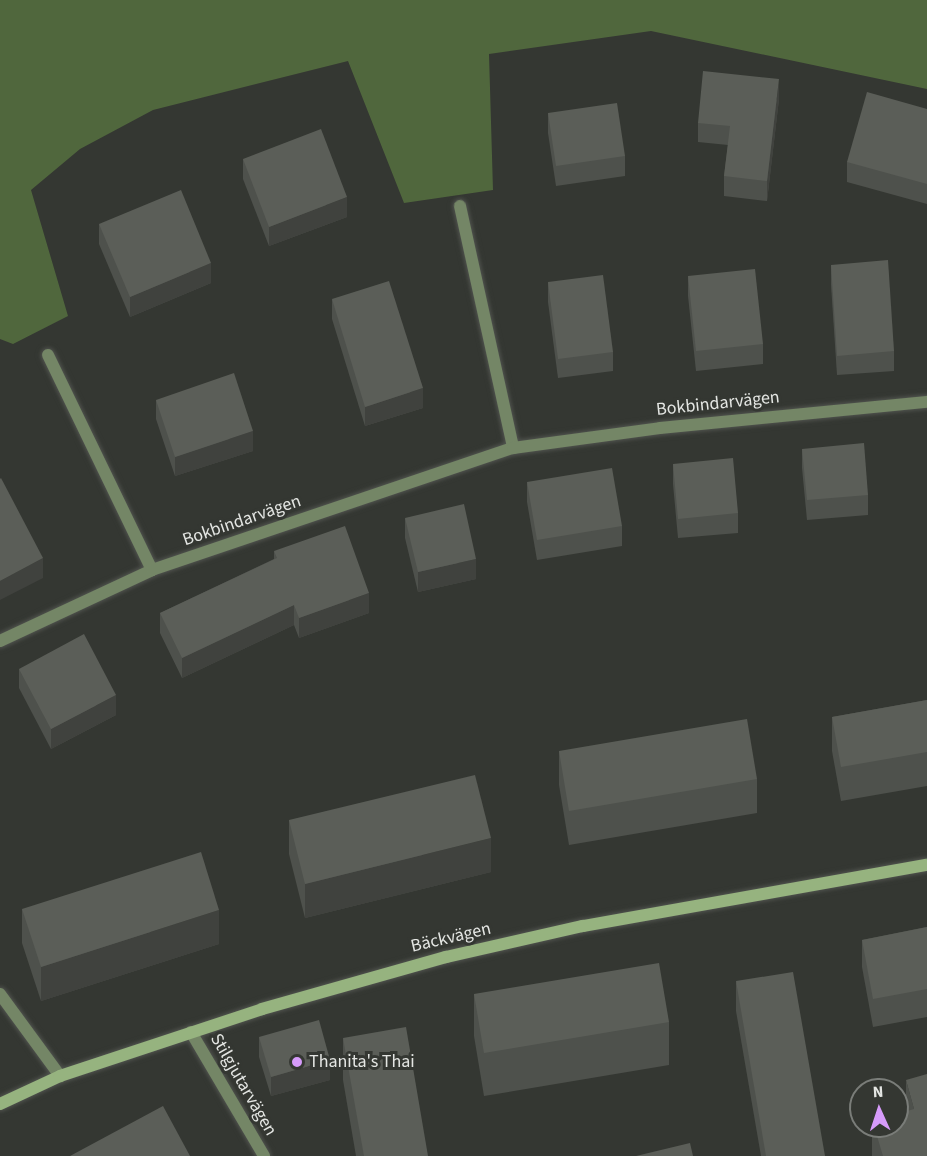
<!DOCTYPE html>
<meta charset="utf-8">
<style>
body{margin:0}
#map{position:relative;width:927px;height:1156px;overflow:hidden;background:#343732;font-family:"Source Sans 3",sans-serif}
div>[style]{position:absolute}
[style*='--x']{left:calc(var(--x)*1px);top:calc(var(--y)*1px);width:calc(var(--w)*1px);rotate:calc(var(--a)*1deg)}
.green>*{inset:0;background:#50673d}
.roads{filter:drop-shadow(0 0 2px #50534e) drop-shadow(0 0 2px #50534e)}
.street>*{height:12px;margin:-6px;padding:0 6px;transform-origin:6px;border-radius:6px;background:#748666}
.secondary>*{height:12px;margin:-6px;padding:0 6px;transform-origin:6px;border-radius:6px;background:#96b37f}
.wall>*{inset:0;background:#4e514c}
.shaded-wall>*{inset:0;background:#40423e}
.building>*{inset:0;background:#5b5e58}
.dots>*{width:16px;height:16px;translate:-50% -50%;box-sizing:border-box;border:3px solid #343732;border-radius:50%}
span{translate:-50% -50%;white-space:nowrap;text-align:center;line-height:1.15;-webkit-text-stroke:6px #343732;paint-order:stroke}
.street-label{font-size:18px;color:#e4e6e3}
.poi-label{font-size:18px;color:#e4e6e3}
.left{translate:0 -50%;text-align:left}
.north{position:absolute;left:849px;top:1078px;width:60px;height:60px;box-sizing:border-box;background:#343732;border:2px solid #7a7d79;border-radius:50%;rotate:357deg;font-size:16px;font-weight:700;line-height:24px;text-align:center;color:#e4e6e3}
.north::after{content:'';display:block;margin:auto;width:21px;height:27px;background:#d69bfa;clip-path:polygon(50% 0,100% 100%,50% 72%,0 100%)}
</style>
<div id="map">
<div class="green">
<i style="clip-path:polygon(0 0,927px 0,927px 89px,651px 31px,489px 54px,493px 190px,404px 203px,348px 61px,153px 110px,80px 149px,31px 190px,68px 316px,13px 344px,0 339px)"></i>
</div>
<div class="roads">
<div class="street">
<i style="--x:460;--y:206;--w:248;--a:77.6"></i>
<i style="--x:48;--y:355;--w:239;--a:64.2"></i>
<i style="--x:0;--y:641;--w:168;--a:-25"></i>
<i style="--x:152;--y:570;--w:381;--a:-18.7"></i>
<i style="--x:513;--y:448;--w:148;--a:-7.7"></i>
<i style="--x:660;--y:428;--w:268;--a:-5.6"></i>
<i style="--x:0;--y:994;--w:102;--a:53.8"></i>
<i style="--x:191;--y:1032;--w:144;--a:59.5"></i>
</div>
<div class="secondary">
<i style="--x:0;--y:1104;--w:66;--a:-25"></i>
<i style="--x:60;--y:1076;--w:213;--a:-18.3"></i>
<i style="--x:262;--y:1009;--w:191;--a:-15.8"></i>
<i style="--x:446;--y:957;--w:140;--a:-12.8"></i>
<i style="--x:583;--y:926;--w:349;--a:-10.1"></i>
</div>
</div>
<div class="wall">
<i style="clip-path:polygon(779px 99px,767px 201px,724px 196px,724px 176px,728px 145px,698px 142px,698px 123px)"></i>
<i style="clip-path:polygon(927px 109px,927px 204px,847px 182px,847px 162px)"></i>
<i style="clip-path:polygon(548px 113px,625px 156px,625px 176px,556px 186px,548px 133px)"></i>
<i style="clip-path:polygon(243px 159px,347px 217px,269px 246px,243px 179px)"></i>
<i style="clip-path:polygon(99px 224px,211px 283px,130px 317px,99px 244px)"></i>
<i style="clip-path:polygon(831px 265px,894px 351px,894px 371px,837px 375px,831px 285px)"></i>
<i style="clip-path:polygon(688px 276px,763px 344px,763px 364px,696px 371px,688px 296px)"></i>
<i style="clip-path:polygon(548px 282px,613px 352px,613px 371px,558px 378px,548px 302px)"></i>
<i style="clip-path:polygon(332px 299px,423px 408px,365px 426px,332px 319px)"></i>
<i style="clip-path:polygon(156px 400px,253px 451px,175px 476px,156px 419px)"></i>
<i style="clip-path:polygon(802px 449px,868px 495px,868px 515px,807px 520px,802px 468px)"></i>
<i style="clip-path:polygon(673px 464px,738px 513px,738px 533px,678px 538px,673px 484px)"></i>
<i style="clip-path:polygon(527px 482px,622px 526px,622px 546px,537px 560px,527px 502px)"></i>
<i style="clip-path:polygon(405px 518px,476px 579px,418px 592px,405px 538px)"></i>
<i style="clip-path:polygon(274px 551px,369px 613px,299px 638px,294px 625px,182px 678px,160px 633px,160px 613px,274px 559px)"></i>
<i style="clip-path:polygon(19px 669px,116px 715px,51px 749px,19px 688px)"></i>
<i style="clip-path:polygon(927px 700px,927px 786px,841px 801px,832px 751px,832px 717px)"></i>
<i style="clip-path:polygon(559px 751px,757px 779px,757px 813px,569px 845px,559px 785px)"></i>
<i style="clip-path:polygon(289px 820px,491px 872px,305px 918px,289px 854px)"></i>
<i style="clip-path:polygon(22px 909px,219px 944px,41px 1001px,22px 943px)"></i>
<i style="clip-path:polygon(927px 927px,927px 1017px,873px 1027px,862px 967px,862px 940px)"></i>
<i style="clip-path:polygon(736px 981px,825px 1156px,761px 1156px,736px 1011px)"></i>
<i style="clip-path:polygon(474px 994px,669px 1022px,669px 1065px,484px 1096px,474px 1036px)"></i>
<i style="clip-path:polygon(259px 1037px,330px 1080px,271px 1096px,259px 1057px)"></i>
<i style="clip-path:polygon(343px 1038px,428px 1156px,356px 1156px,343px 1080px)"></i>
<i style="clip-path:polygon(906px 1080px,927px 1156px,872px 1156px,872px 1126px,897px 1126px,906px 1112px)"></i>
</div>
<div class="shaded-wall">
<i style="clip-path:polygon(779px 79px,779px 99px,767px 201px,767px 181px)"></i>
<i style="clip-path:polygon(347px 197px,347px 217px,269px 246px,269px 227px)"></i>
<i style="clip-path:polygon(211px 263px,211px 283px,130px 317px,130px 297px)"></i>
<i style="clip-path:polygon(423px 388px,423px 408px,365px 426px,365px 407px)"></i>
<i style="clip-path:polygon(253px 431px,253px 451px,175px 476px,175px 457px)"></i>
<i style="clip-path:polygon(43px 558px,43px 578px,0 600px,0 581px)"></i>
<i style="clip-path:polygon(476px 559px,476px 579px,418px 592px,418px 572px)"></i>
<i style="clip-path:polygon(369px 593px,369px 613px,299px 638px,299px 618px)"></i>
<i style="clip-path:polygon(294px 605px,294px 625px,182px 678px,182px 658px)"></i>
<i style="clip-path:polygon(116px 695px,116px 715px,51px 749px,51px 729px)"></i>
<i style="clip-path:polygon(491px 838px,491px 872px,305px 918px,305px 884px)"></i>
<i style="clip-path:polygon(219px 910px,219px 944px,41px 1001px,41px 967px)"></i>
<i style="clip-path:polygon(330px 1060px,330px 1080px,271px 1096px,271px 1077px)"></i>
</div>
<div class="building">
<i style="clip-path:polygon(703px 71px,779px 79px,767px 181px,724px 176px,730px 126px,698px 123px)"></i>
<i style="clip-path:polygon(867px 92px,927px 109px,927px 184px,847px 162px)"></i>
<i style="clip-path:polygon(617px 103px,625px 156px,556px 166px,548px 113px)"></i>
<i style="clip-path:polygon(321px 129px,347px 197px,269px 227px,243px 159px)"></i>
<i style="clip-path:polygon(181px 190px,211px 263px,130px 297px,99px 224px)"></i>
<i style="clip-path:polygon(888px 260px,894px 351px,837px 356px,831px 265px)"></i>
<i style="clip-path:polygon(755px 269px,763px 344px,696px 351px,688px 276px)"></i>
<i style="clip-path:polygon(603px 275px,613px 352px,558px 359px,548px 282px)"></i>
<i style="clip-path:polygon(389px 281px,423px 388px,365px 407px,332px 299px)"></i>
<i style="clip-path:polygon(234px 373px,253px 431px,175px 457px,156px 400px)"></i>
<i style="clip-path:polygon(864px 443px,868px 495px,807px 500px,802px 449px)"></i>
<i style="clip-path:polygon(733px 458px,738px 513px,678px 519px,673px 464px)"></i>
<i style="clip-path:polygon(612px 468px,622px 526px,537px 540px,527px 482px)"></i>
<i style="clip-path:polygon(1px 478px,43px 558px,0 581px,0 479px)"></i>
<i style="clip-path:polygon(464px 504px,476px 559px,418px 572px,405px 518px)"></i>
<i style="clip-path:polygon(345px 526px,369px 593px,299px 618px,294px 605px,182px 658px,160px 613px,277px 558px,274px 551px)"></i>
<i style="clip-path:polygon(84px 634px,116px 695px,51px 729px,19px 669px)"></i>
<i style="clip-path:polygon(927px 700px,927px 752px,841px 767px,832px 717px)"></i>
<i style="clip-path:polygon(747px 719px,757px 779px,569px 811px,559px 751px)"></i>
<i style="clip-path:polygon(475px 775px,491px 838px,305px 884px,289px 820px)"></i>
<i style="clip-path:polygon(201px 852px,219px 910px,41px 967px,22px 909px)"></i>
<i style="clip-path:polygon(927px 927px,927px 989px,873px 999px,862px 940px)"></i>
<i style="clip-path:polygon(659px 963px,669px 1022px,484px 1053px,474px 994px)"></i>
<i style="clip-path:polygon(793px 972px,825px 1156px,766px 1156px,736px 981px)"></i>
<i style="clip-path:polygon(319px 1020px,330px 1060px,271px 1077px,259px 1037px)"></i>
<i style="clip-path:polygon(406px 1027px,428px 1156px,364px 1156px,343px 1038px)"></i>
<i style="clip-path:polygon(927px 1074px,927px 1156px,883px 1156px,874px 1126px,897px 1126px,897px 1114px,914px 1109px,906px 1080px)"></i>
<i style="clip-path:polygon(163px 1106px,190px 1156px,70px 1156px)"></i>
<i style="clip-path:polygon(690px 1143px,693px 1156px,636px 1156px)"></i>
</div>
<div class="dots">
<i style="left:297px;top:1062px;background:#d69bfa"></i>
</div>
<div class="street-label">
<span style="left:718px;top:404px;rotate:-6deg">Bokbindarvägen</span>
<span style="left:242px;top:521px;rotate:-19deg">Bokbindarvägen</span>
<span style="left:451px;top:938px;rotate:-13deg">Bäckvägen</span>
<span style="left:243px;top:1085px;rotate:60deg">Stilgjutarvägen</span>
</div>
<div class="poi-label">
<span class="left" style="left:309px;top:1062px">Thanita's Thai</span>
</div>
<div class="north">N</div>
</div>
